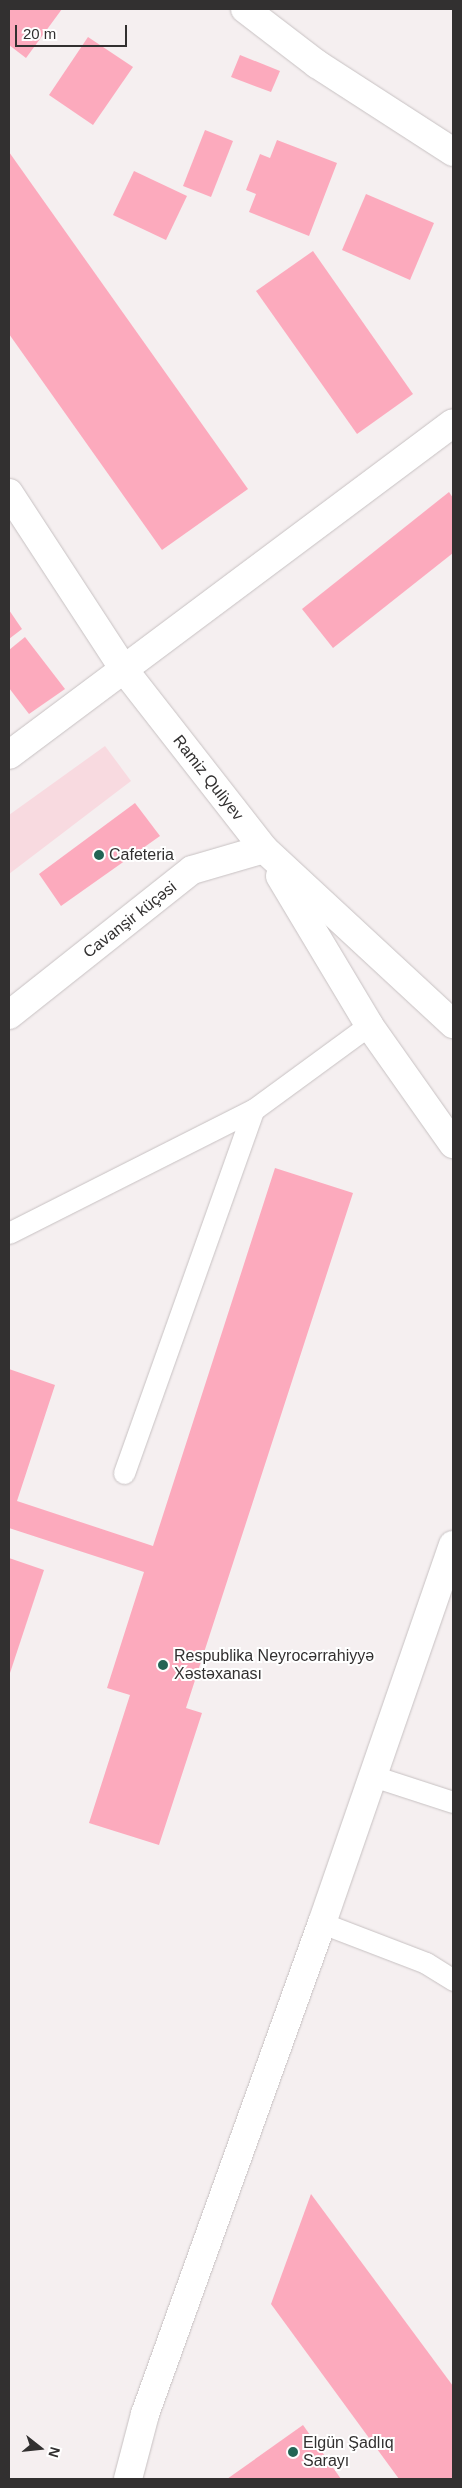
<!DOCTYPE html>
<meta charset="utf-8">
<style>
body{margin:0}
#map{position:relative;width:462px;height:2488px;overflow:hidden;background:#f5eff0;font-family:Helvetica,sans-serif}
div>[style]{position:absolute}
[style*='--x']{left:calc(var(--x)*1px);top:calc(var(--y)*1px);width:calc(var(--w)*1px);rotate:calc(var(--a)*1deg)}
.green>*{inset:0;background:#f8dae0}
.building>*{inset:0;background:#fcaabd}
.roads{filter:drop-shadow(0 0 1px #c7c1c2) drop-shadow(0 0 1px #c7c1c2)}
.service>*{height:21px;margin:-10.5px;padding:0 10.5px;transform-origin:10.5px;border-radius:10.5px;background:#fff}
.minor>*{height:28px;margin:-14px;padding:0 14px;transform-origin:14px;border-radius:14px;background:#fff}
.tertiary>*{height:28px;margin:-14px;padding:0 14px;transform-origin:14px;border-radius:14px;background:#fff}
.secondary>*{height:28px;margin:-14px;padding:0 14px;transform-origin:14px;border-radius:14px;background:#fff}
.dots>*{width:14px;height:14px;translate:-50% -50%;box-sizing:border-box;border:2px solid #fff;border-radius:50%}
span{translate:-50% -50%;white-space:nowrap;text-align:center;line-height:1.15;-webkit-text-stroke:4px #fff;paint-order:stroke}
.street-label{font-size:16px;color:#323030}
.poi-label{font-size:16px;color:#323030}
.left{translate:0 -50%;text-align:left}
.frame{position:absolute;inset:0;border:10px solid #323030;pointer-events:none}
.north{position:absolute;left:15px;top:2423px;width:50px;height:50px;-webkit-text-stroke:4px #fff;paint-order:stroke;rotate:106deg;font-size:14px;font-weight:700;line-height:20px;text-align:center;color:#323030}
.north::after{content:'';display:block;margin:auto;width:18px;height:22px;background:#323030;clip-path:polygon(50% 0,100% 100%,50% 72%,0 100%)}
.scale{position:absolute;left:15px;top:25px;width:112px;height:22px;box-sizing:border-box;border:2px solid #323030;border-top:0;padding-left:6px;font-size:15px;line-height:18px;white-space:nowrap;color:#323030;-webkit-text-stroke:4px #fff;paint-order:stroke}
</style>
<div id="map">
<div class="green">
<i style="clip-path:polygon(105px 746px,131px 781px,9px 874px,9px 815px)"></i>
</div>
<div class="building">
<i style="clip-path:polygon(9px 9px,62px 9px,26px 58px,9px 45px)"></i>
<i style="clip-path:polygon(88px 37px,133px 67px,93px 125px,49px 95px)"></i>
<i style="clip-path:polygon(240px 55px,280px 71px,271px 92px,231px 77px)"></i>
<i style="clip-path:polygon(205px 130px,233px 141px,211px 197px,183px 186px)"></i>
<i style="clip-path:polygon(277px 140px,337px 163px,309px 236px,249px 212px,256px 194px,246px 190px,260px 154px,270px 158px)"></i>
<i style="clip-path:polygon(9px 152px,248px 489px,162px 550px,9px 334px)"></i>
<i style="clip-path:polygon(134px 171px,187px 196px,166px 240px,113px 215px)"></i>
<i style="clip-path:polygon(366px 194px,434px 223px,410px 280px,342px 250px)"></i>
<i style="clip-path:polygon(313px 251px,413px 394px,357px 434px,256px 291px)"></i>
<i style="clip-path:polygon(449px 492px,453px 498px,453px 553px,333px 648px,302px 609px)"></i>
<i style="clip-path:polygon(9px 610px,22px 629px,9px 639px)"></i>
<i style="clip-path:polygon(25px 637px,65px 689px,29px 714px,9px 688px,9px 650px)"></i>
<i style="clip-path:polygon(135px 803px,160px 836px,61px 906px,39px 874px)"></i>
<i style="clip-path:polygon(275px 1168px,353px 1193px,186px 1708px,202px 1713px,159px 1845px,89px 1823px,130px 1695px,107px 1688px,144px 1572px,9px 1528px,9px 1369px,55px 1385px,17px 1501px,153px 1546px)"></i>
<i style="clip-path:polygon(9px 1558px,44px 1570px,9px 1676px)"></i>
<i style="clip-path:polygon(311px 2194px,453px 2386px,453px 2479px,399px 2479px,271px 2304px)"></i>
<i style="clip-path:polygon(303px 2425px,341px 2479px,227px 2479px)"></i>
</div>
<div class="roads">
<div class="service">
<i style="--x:9;--y:1233;--w:273;--a:-26.8"></i>
<i style="--x:253;--y:1110;--w:144;--a:-36.2"></i>
<i style="--x:124;--y:1473;--w:385;--a:-70.4"></i>
<i style="--x:373;--y:1776;--w:84;--a:18"></i>
<i style="--x:322;--y:1923;--w:111;--a:21"></i>
<i style="--x:426;--y:1963;--w:32;--a:32"></i>
</div>
<div class="minor">
<i style="--x:245;--y:9;--w:91;--a:37.4"></i>
<i style="--x:317;--y:64;--w:162;--a:32.9"></i>
<i style="--x:9;--y:755;--w:554;--a:-36.79"></i>
</div>
<div class="tertiary">
<i style="--x:9;--y:1015;--w:233;--a:-38.4"></i>
<i style="--x:192;--y:870;--w:75;--a:-16.3"></i>
</div>
<div class="secondary">
<i style="--x:9;--y:493;--w:212;--a:56.9"></i>
<i style="--x:125;--y:671;--w:226;--a:52"></i>
<i style="--x:264;--y:849;--w:258;--a:42.8"></i>
<i style="--x:280;--y:876;--w:174;--a:59.1"></i>
<i style="--x:369;--y:1025;--w:146;--a:54.8"></i>
<i style="--x:128;--y:2479;--w:67;--a:-75.3"></i>
<i style="--x:145;--y:2414;--w:522;--a:-70.18"></i>
<i style="--x:322;--y:1923;--w:400;--a:-70.9"></i>
</div>
</div>
<div class="dots">
<i style="left:99px;top:855px;background:#236555"></i>
<i style="left:163px;top:1665px;background:#236555"></i>
<i style="left:293px;top:2452px;background:#236555"></i>
</div>
<div class="street-label">
<span style="left:208px;top:778px;rotate:52deg">Ramiz Quliyev</span>
<span style="left:130px;top:920px;rotate:-38deg">Cavanşir küçəsi</span>
</div>
<div class="poi-label">
<span class="left" style="left:109px;top:855px">Cafeteria</span>
<span class="left" style="left:174px;top:1665px">Respublika Neyrocərrahiyyə<br>Xəstəxanası</span>
<span class="left" style="left:303px;top:2452px">Elgün Şadlıq<br>Sarayı</span>
</div>
<div class="frame"></div>
<div class="north">N</div>
<div class="scale">20 m</div>
</div>
